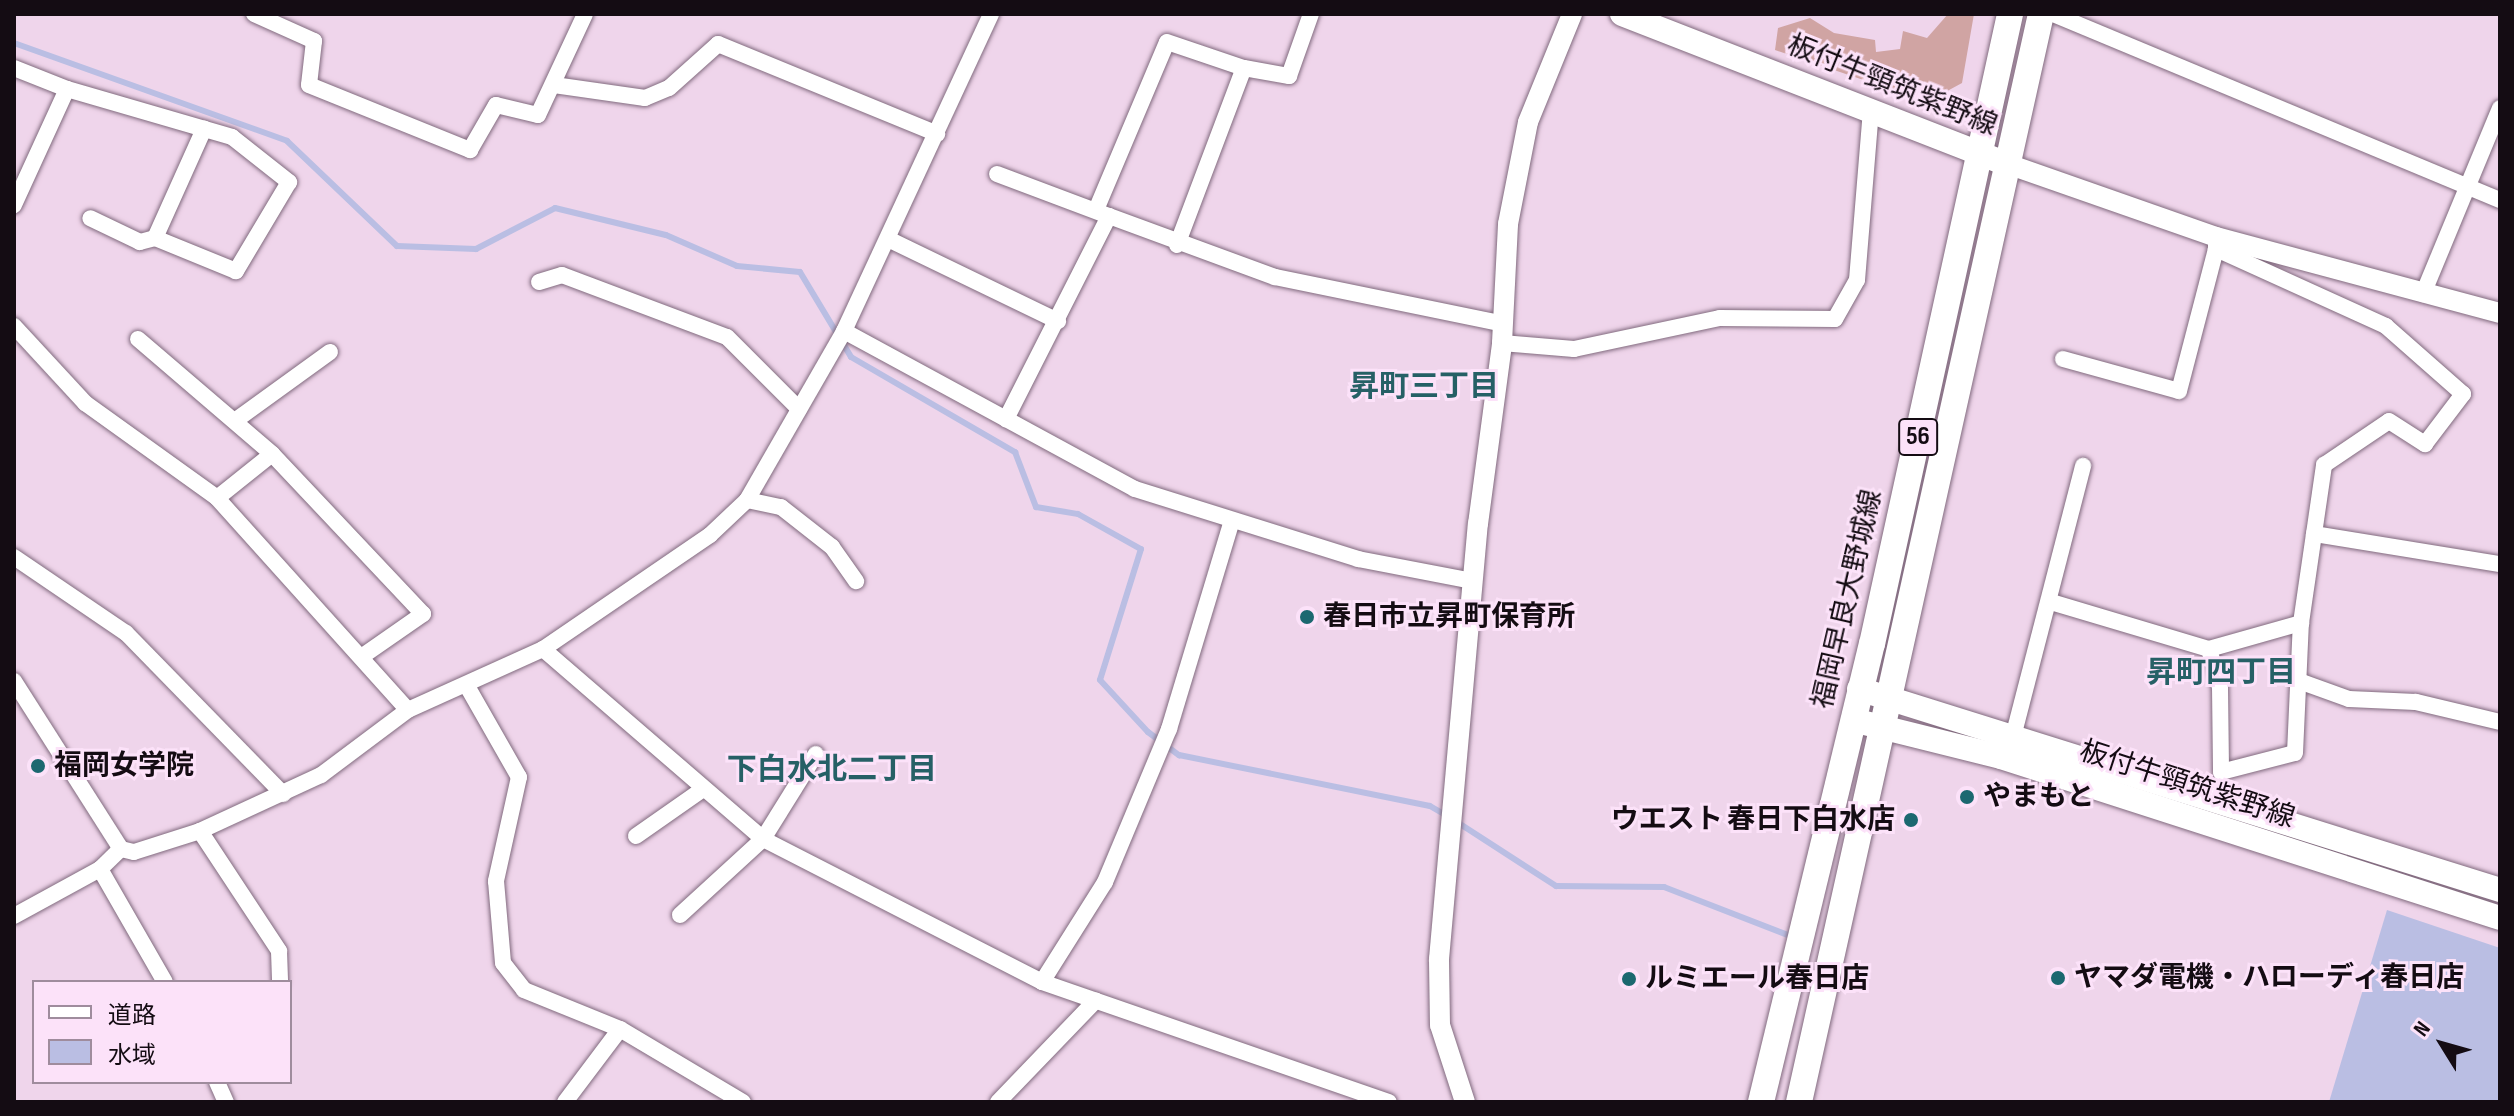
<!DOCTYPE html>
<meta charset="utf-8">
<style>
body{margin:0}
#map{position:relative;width:2514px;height:1116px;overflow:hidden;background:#efd5eb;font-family:"Sofia Sans Condensed","Noto Sans JP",sans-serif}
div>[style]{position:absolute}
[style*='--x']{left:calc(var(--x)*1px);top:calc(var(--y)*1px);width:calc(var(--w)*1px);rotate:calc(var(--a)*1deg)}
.forest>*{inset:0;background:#d0a4a3}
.water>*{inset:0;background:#babee3}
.stream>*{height:6px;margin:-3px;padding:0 3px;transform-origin:3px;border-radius:3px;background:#babee3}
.roads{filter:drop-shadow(0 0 2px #816a7e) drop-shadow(0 0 2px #816a7e)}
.minor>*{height:16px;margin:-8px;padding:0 8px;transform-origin:8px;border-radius:8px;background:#fff}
.tertiary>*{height:20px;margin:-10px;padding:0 10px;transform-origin:10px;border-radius:10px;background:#fff}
.secondary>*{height:24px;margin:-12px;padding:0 12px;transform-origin:12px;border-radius:12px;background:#fff}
.primary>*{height:26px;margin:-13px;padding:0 13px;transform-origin:13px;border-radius:13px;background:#fff}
.dots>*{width:22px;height:22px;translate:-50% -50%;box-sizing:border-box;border:4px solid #fce2f9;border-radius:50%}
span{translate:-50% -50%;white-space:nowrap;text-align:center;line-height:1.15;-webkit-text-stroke:6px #fce2f9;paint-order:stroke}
.shield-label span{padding:2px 6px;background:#fce2f9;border:2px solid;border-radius:6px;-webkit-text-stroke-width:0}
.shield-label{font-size:26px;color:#140c13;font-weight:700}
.street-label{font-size:28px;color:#140c13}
.poi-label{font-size:28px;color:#140c13;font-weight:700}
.left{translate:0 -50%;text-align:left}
.right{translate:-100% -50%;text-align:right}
.neighbourhood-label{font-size:30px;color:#266066;font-weight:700}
.frame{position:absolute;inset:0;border:16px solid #140c13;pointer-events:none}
.legend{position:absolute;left:32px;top:980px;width:260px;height:104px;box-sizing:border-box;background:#fce2f9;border:2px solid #9f8c9d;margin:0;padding:10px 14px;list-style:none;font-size:24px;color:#140c13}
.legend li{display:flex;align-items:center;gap:16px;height:40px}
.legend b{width:40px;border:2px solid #9f8c9d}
.north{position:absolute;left:2402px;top:1004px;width:80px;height:80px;-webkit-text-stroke:6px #fce2f9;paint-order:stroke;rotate:307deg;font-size:22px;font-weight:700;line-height:32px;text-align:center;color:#140c13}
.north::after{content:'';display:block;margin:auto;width:28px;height:36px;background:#140c13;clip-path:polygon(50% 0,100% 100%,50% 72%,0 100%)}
</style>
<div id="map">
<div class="forest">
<i style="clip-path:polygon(1948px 14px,1974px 14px,1962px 83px,1938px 96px,1922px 89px,1914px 74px,1893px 90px,1775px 50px,1778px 28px,1810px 18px,1834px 33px,1875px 40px,1876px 52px,1900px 49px,1903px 31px,1927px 38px)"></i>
</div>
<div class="water">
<i style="clip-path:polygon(2387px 910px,2500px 948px,2500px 1102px,2329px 1102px)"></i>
</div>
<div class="stream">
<i style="--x:14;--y:43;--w:290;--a:19.7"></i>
<i style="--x:287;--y:141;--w:152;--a:43.7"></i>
<i style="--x:397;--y:246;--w:79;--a:2.2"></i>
<i style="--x:476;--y:249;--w:89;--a:-27.4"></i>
<i style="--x:555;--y:208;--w:114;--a:13.7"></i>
<i style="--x:666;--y:235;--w:77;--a:23.6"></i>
<i style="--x:737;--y:266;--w:63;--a:5.4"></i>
<i style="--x:800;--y:272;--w:99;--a:59"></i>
<i style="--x:851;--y:357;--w:190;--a:30.1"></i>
<i style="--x:1015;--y:452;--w:59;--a:69.1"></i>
<i style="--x:1036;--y:507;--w:43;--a:9.5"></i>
<i style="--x:1078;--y:514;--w:72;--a:29.1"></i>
<i style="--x:1141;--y:549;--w:137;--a:107.4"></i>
<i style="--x:1100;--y:680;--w:71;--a:47.3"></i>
<i style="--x:1148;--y:732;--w:39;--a:37"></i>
<i style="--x:1179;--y:755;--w:256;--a:11.5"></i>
<i style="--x:1430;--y:806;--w:20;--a:30"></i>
<i style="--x:1457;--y:822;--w:118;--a:32.9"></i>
<i style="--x:1556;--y:886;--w:108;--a:0.5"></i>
<i style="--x:1664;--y:887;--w:138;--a:21.2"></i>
</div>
<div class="roads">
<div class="minor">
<i style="--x:254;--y:14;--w:66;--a:24.2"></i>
<i style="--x:314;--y:41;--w:44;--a:96.5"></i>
<i style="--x:309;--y:85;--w:174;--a:22"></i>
<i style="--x:470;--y:150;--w:52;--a:-60"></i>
<i style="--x:496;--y:105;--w:43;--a:13.4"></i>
<i style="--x:538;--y:115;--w:111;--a:-65"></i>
<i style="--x:2053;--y:14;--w:484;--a:22.6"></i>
<i style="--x:14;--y:68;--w:57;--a:21.6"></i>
<i style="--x:67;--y:89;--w:128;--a:114.6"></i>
<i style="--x:554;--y:85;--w:92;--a:8.1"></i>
<i style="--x:645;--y:98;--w:26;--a:-23"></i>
<i style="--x:669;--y:88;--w:66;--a:-41.9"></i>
<i style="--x:718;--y:44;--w:237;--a:22.3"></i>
<i style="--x:67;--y:89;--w:172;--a:16.2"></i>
<i style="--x:232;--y:137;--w:73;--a:38.3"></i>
<i style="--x:289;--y:182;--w:104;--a:120.8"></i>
<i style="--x:236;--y:271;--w:87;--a:-157.8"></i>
<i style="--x:155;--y:238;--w:16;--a:165"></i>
<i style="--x:140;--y:242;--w:55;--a:-154.4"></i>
<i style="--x:997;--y:174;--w:120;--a:20.6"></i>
<i style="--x:1109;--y:216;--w:228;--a:116.9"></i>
<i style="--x:1096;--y:210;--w:182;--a:-67.1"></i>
<i style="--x:1167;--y:42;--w:81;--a:18.7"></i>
<i style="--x:1109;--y:216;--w:177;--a:20.2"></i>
<i style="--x:1275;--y:277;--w:233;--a:11.6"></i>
<i style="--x:155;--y:238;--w:120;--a:-65.8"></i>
<i style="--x:888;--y:239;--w:189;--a:25.8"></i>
<i style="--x:1177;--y:245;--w:189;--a:-69.3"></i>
<i style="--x:1244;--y:68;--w:46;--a:10.1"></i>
<i style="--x:1289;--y:76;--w:66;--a:-70.5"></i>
<i style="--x:539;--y:282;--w:24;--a:-17"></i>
<i style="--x:562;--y:275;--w:176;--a:20.6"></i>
<i style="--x:727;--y:337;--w:102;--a:45"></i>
<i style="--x:2423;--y:294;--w:201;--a:-67.5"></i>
<i style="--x:14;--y:326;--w:105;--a:47.3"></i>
<i style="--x:85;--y:403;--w:163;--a:35.7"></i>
<i style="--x:844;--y:331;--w:331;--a:28.5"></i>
<i style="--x:1135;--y:489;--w:234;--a:17.4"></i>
<i style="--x:1358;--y:559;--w:116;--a:10.9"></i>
<i style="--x:138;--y:339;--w:177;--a:40.6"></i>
<i style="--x:1502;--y:343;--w:72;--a:4.8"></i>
<i style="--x:1574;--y:349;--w:149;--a:-12"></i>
<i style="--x:1720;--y:318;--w:115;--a:0.5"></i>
<i style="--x:1835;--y:319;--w:45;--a:-60.6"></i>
<i style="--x:1857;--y:280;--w:173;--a:-85.3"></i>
<i style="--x:2063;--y:359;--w:120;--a:15.4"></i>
<i style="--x:2179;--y:391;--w:147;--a:-75.4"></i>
<i style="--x:236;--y:420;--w:116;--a:-35.9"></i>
<i style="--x:747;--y:500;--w:35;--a:12"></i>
<i style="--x:781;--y:507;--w:65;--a:38.1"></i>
<i style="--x:832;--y:547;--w:42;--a:54.8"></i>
<i style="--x:2314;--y:534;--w:188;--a:9.2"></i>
<i style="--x:14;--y:557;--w:135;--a:34.2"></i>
<i style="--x:126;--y:633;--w:225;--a:45.7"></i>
<i style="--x:2051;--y:602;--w:165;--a:16.6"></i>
<i style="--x:2209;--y:649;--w:96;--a:-15.8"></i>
<i style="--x:2301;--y:623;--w:160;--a:-81.7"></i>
<i style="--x:2324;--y:465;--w:78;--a:-34.1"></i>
<i style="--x:2389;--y:421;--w:43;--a:32.6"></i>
<i style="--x:2425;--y:444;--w:63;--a:-52.8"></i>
<i style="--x:2463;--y:394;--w:103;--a:-138.6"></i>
<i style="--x:2386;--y:326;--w:187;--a:-155.6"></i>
<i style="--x:2216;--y:249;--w:12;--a:-90"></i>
<i style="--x:543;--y:649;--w:291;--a:40.8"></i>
<i style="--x:763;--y:839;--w:314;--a:27.1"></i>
<i style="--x:1042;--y:982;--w:367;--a:19.1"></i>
<i style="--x:2209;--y:649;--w:40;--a:74"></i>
<i style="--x:2220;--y:687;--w:85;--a:89.3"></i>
<i style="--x:2221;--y:772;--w:76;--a:-14.4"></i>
<i style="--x:2295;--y:753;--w:130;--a:-87.4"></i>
<i style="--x:364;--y:655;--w:72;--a:-34.8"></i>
<i style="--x:423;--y:614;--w:220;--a:-133.3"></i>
<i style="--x:272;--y:454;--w:70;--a:141.3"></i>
<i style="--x:217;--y:498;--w:285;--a:48"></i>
<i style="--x:14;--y:681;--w:199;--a:57.5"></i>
<i style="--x:2299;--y:681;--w:53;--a:19.8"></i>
<i style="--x:2349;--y:699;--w:67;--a:2.6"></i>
<i style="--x:2416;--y:702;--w:86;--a:13.4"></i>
<i style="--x:467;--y:686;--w:105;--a:60.3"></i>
<i style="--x:519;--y:777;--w:107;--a:102.5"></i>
<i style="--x:496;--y:881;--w:82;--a:85.1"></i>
<i style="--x:503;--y:963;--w:34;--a:52"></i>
<i style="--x:524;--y:990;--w:104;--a:22.1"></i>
<i style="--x:620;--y:1029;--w:143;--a:30.7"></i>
<i style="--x:2014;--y:733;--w:276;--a:-75.5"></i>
<i style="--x:200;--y:831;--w:144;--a:56.6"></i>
<i style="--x:279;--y:951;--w:31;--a:88"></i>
<i style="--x:636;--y:836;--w:82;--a:-35"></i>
<i style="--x:100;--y:869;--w:130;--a:60.1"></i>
<i style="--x:680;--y:915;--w:113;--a:-42.5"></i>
<i style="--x:763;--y:839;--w:100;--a:-58.1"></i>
<i style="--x:14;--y:916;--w:98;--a:-28.7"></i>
<i style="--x:100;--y:869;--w:29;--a:-44"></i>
<i style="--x:121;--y:849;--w:13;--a:13"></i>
<i style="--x:134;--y:852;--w:69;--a:-17.7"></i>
<i style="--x:200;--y:831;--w:133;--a:-24.8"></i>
<i style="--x:321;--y:775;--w:109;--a:-36.8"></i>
<i style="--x:408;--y:710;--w:148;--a:-24.3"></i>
<i style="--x:543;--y:649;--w:202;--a:-34.3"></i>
<i style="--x:710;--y:535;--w:51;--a:-43.4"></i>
<i style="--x:747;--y:500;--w:195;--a:-60.1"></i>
<i style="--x:844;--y:331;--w:349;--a:-65.1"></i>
<i style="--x:1042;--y:982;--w:118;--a:-57.8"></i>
<i style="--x:1105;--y:882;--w:166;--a:-67.3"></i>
<i style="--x:1169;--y:729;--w:218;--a:-73.2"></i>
<i style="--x:217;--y:1082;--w:22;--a:66"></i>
<i style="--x:565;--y:1102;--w:91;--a:-53"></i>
<i style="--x:998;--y:1102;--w:141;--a:-46.1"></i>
</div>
<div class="tertiary">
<i style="--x:2005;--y:163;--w:224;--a:19.3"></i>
<i style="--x:2216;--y:237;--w:294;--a:15"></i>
<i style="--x:1465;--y:1102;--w:81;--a:-108"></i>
<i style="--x:1440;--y:1025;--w:66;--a:-90.9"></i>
<i style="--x:1439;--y:959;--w:437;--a:-84.9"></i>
<i style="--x:1478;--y:524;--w:183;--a:-82.4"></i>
<i style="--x:1502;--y:343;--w:119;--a:-87.1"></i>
<i style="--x:1508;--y:224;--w:104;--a:-78.9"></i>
<i style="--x:1528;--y:122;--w:117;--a:-67.8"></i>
</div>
<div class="secondary">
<i style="--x:1622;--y:14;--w:411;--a:21.3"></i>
<i style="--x:1859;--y:689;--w:672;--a:17.41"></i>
<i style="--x:1853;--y:720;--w:153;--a:14"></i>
<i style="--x:2001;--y:757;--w:524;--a:17.88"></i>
</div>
<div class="primary">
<i style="--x:1761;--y:1102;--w:471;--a:-76.4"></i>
<i style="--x:1872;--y:644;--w:645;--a:-77.64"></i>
<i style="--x:1799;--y:1102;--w:1115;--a:-77.46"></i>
</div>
</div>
<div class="dots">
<i style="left:1307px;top:617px;background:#1c6870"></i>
<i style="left:38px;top:766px;background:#1c6870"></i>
<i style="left:1967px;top:797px;background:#1c6870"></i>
<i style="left:1911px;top:820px;background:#1c6870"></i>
<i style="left:2058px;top:978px;background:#1c6870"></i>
<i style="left:1629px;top:979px;background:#1c6870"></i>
</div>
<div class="shield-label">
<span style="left:1918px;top:437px">56</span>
</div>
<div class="street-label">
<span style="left:1892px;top:86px;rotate:22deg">板付牛頸筑紫野線</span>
<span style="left:1848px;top:599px;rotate:-77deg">福岡早良大野城線</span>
<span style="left:2187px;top:785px;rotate:18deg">板付牛頸筑紫野線</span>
</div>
<div class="poi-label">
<span class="left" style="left:1323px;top:617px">春日市立昇町保育所</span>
<span class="left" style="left:54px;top:766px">福岡女学院</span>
<span class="left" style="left:1983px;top:797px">やまもと</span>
<span class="right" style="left:1895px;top:820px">ウエスト 春日下白水店</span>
<span class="left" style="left:2074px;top:978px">ヤマダ電機・ハローディ春日店</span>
<span class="left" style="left:1645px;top:979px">ルミエール春日店</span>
</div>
<div class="neighbourhood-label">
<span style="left:1424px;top:387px">昇町三丁目</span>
<span style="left:2221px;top:673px">昇町四丁目</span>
<span style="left:832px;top:770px">下白水北二丁目</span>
</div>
<div class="frame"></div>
<ul class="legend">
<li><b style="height:10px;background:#fff"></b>道路</li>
<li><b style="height:22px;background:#babee3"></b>水域</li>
</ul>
<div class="north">N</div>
</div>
